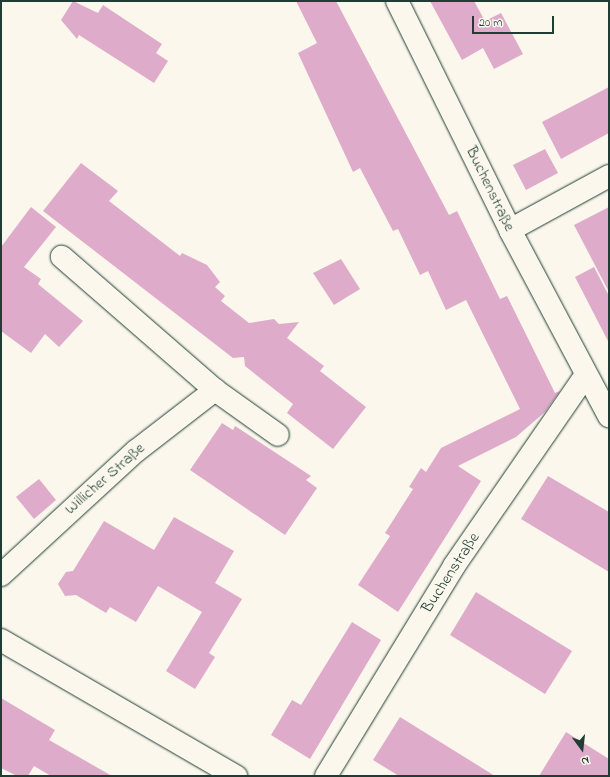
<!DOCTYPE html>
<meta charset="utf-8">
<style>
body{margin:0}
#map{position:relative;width:610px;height:777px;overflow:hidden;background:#fbf7ec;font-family:"Indie Flower",sans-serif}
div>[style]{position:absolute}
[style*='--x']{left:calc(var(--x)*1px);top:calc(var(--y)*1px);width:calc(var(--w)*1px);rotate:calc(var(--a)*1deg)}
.building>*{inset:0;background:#deacca}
.roads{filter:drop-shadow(0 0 1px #1f3d34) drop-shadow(0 0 1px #1f3d34)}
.minor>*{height:22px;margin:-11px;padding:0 11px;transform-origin:11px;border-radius:11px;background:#fbf7ec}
span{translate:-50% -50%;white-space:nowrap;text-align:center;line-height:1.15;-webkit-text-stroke:3.5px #fbf7ec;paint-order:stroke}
.street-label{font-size:16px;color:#1f3d34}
.frame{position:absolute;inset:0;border:2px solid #1f3d34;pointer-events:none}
.north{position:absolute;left:562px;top:729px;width:40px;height:40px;-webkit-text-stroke:3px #fbf7ec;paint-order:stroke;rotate:165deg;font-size:11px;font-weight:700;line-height:16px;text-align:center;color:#1f3d34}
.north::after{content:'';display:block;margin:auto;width:14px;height:18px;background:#1f3d34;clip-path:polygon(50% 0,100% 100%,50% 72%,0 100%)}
.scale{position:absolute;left:472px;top:16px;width:82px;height:18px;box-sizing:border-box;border:2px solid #1f3d34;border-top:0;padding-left:5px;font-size:12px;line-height:14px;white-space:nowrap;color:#1f3d34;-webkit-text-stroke:3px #fbf7ec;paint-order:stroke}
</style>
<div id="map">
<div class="building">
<i style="clip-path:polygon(73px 1px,98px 13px,103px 5px,162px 44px,156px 53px,168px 61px,154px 83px,79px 35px,77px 39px,61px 20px)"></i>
<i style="clip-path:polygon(296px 1px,336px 1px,449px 215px,457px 211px,500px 299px,507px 296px,555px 393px,560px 391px,545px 412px,516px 437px,458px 466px,481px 481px,398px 612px,358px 585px,390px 536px,385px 533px,413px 489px,409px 487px,421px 468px,426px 472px,441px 448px,520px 409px,466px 300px,446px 310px,428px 271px,420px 275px,398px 229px,393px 231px,360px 168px,353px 172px,298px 53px,317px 43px)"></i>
<i style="clip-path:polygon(430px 1px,474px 1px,485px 21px,501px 13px,523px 54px,494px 69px,483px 48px,462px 60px)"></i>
<i style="clip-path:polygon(609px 87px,609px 133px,561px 159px,542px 122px)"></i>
<i style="clip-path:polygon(545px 149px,558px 173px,526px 190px,513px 165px)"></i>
<i style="clip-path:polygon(81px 163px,118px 191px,109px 201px,180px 256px,182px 253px,207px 265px,220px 282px,215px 287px,225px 296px,221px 301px,249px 323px,274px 319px,279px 324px,299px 322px,287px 338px,324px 366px,320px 371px,366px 407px,333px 449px,287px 413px,293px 404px,245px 366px,244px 357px,233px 358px,43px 211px)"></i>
<i style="clip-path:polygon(31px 207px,56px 227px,24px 267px,41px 279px,38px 284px,83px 321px,59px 347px,45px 334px,31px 353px,1px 331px,1px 247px)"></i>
<i style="clip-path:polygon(609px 207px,609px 292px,574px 225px)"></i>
<i style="clip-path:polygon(341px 259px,360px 289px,334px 305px,313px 273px)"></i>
<i style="clip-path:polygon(594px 267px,609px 296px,609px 343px,575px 277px)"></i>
<i style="clip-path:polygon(222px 423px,233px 430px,235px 426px,311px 476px,306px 480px,317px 488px,285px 535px,190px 470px)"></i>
<i style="clip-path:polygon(548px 476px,609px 512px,609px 572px,521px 519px)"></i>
<i style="clip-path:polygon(39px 479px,56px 500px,34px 519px,16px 497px)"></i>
<i style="clip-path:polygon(174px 517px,234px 551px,215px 583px,242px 599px,209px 653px,215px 657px,195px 689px,166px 671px,202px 612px,158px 586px,136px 622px,110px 607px,106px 613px,76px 595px,65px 596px,58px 584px,66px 572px,73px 571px,104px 521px,154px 550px)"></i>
<i style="clip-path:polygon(476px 592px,572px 651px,545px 694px,450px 635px)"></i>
<i style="clip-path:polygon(352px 622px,381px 640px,310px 759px,271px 735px,292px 700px,301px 705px)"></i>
<i style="clip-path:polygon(1px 698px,55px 730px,49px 740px,112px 776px,51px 776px,34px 766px,28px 776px,17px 776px,1px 768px)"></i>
<i style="clip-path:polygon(400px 717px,495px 776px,399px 776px,373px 760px)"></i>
<i style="clip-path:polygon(566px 732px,609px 759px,609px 776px,539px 776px)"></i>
</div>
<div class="roads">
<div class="minor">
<i style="--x:397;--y:1;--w:255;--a:63.7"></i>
<i style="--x:510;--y:230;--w:211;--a:62"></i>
<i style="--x:510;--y:230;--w:113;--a:-28.6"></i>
<i style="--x:215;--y:390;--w:77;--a:35.5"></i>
<i style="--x:1;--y:575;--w:183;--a:-42.6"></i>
<i style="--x:136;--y:451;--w:100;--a:-37.7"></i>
<i style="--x:215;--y:390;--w:203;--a:-139"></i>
<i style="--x:1;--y:640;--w:272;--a:30.1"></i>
<i style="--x:326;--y:776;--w:246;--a:-58.6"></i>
<i style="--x:454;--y:566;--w:232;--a:-55.4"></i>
</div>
</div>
<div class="street-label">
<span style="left:490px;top:189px;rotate:64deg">Buchenstraße</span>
<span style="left:105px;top:479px;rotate:-41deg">Willicher Straße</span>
<span style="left:451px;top:573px;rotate:-57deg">Buchenstraße</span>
</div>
<div class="frame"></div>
<div class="north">N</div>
<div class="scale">20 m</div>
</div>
